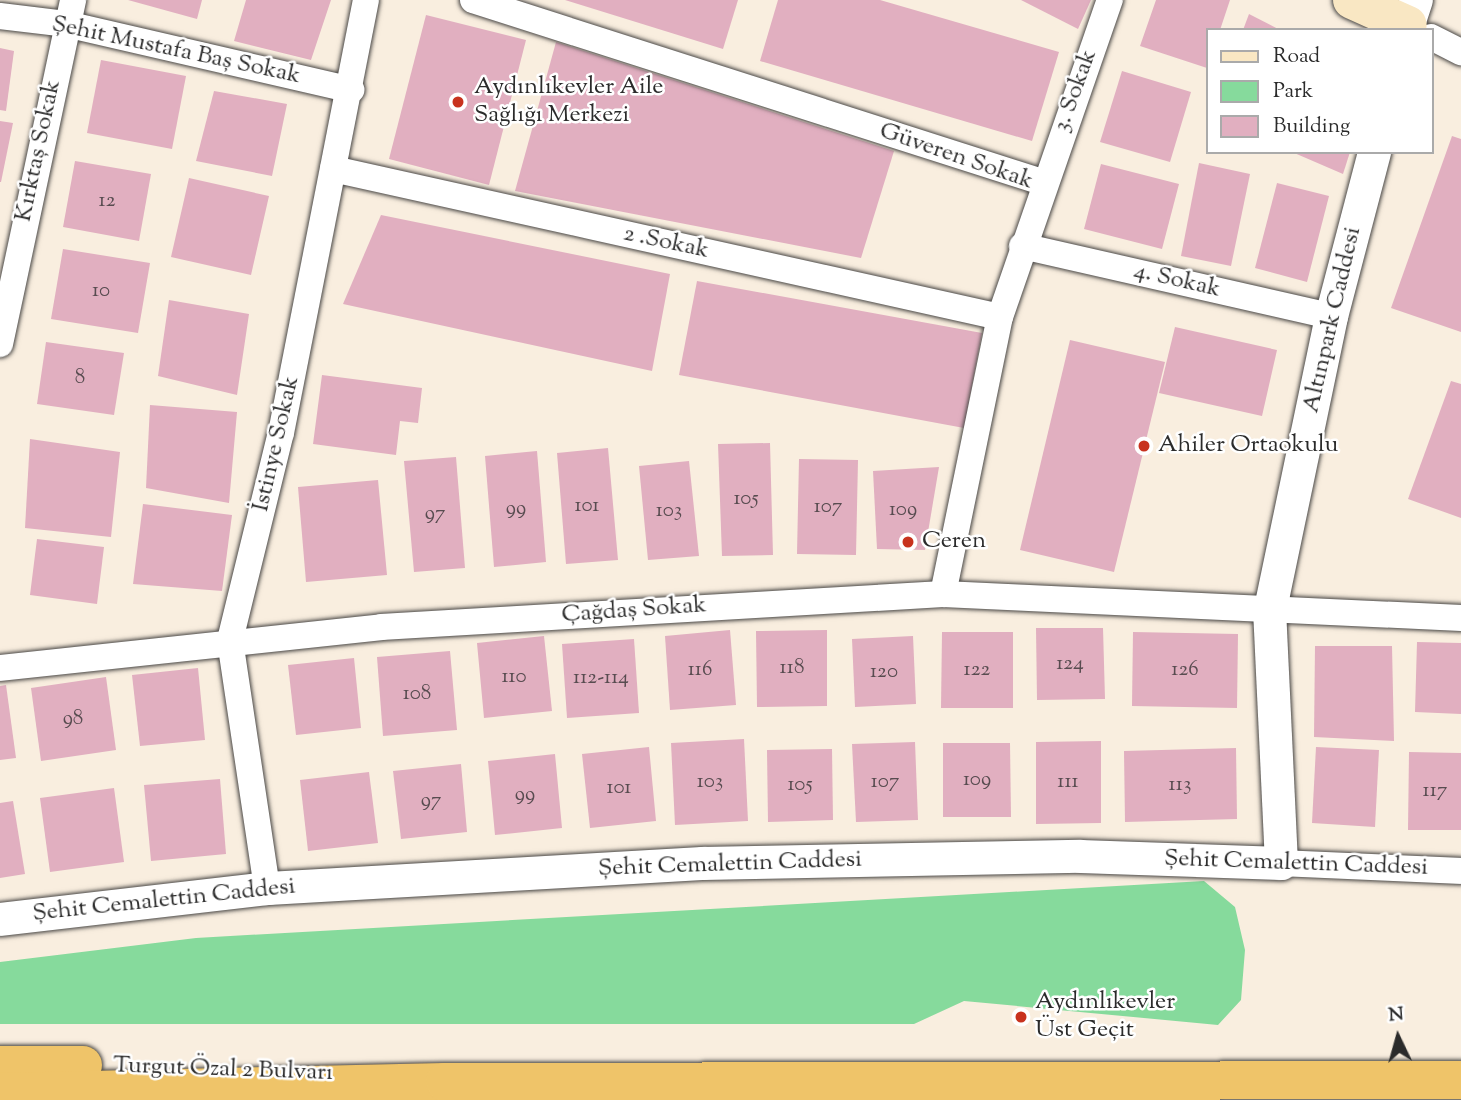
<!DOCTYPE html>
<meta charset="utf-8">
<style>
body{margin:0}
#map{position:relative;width:1461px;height:1100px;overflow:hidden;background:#f9eedf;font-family:"Sorts Mill Goudy",serif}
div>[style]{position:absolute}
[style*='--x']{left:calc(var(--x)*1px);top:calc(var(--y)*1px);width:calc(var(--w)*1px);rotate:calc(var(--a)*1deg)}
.green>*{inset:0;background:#86da9c}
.building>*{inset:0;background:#e1afc0}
.roads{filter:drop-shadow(0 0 2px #4a4846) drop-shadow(0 0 2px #4a4846)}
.minor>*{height:26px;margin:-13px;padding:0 13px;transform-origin:13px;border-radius:13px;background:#fff}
.tertiary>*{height:33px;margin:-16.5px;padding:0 16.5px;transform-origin:16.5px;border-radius:16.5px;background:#fff}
.secondary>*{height:38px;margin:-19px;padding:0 19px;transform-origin:19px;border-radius:19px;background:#f9e7c3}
.trunk>*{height:38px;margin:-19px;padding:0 19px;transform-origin:19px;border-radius:19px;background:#efc469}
.dots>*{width:19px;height:19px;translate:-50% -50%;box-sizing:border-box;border:4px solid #fff;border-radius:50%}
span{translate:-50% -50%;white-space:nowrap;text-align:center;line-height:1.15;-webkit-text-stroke:5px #fff;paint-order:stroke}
.number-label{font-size:21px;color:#584c50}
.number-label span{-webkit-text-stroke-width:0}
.street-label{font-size:24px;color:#2b2b2b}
.poi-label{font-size:24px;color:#2b2b2b}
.left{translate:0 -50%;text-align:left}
.legend{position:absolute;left:1206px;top:28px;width:228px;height:126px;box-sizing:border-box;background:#fff;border:2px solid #aaa;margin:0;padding:9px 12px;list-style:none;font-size:21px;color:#2b2b2b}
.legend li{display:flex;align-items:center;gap:14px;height:35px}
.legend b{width:35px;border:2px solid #aaa}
.north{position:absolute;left:1363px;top:1002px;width:70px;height:70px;-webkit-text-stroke:5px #fff;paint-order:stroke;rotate:355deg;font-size:19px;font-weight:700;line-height:28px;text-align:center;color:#2b2b2b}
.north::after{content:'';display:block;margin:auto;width:24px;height:32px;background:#2b2b2b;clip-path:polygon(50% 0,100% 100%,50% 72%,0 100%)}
</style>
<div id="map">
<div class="green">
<i style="clip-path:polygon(1204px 881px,1235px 907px,1245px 950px,1241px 1000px,1218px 1025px,964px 1001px,914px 1024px,0 1024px,0 962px,196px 938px)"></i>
</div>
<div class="building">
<i style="clip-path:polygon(128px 0,202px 0,197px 19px)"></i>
<i style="clip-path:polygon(246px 0,331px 0,311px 60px,234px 41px)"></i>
<i style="clip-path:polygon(565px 0,738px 0,723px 49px)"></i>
<i style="clip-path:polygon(778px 0,880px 0,1059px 52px,1032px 141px,760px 61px)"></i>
<i style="clip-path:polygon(1021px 0,1091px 0,1078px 29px)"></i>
<i style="clip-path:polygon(1156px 0,1230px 0,1220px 30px,1207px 30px,1207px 68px,1140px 46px)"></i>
<i style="clip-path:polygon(1249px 14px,1280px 30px,1243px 30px)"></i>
<i style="clip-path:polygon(426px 15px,526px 40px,489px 185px,389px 159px)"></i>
<i style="clip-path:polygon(556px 42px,894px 151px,861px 258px,515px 191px)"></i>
<i style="clip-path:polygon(0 48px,14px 51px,6px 111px,0 110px)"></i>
<i style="clip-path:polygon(101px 60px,186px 76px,172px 149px,87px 133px)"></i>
<i style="clip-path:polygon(1122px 71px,1191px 92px,1170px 162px,1100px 142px)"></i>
<i style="clip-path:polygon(214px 91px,287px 104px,272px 176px,196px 161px)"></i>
<i style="clip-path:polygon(0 121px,13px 123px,1px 182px,0 182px)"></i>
<i style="clip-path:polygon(1452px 136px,1461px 139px,1461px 332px,1391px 308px)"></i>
<i style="clip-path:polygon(1292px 152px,1350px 152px,1343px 174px)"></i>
<i style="clip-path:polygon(75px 161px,151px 174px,139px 241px,63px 227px)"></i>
<i style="clip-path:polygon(1199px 163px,1250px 174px,1231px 266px,1181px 256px)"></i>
<i style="clip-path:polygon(1101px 164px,1179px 184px,1162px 249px,1084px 229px)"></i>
<i style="clip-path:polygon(189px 178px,269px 196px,251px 275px,171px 257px)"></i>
<i style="clip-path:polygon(1277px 183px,1329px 196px,1307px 282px,1255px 268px)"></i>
<i style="clip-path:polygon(381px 215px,670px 274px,652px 371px,343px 304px)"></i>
<i style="clip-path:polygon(63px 249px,150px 263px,138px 333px,51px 319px)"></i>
<i style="clip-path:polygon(697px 281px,982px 333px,964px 428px,679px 375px)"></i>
<i style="clip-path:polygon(169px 300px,249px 314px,237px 395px,158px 376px)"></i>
<i style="clip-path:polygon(1175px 327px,1277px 350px,1262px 416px,1159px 393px)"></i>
<i style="clip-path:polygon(1070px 340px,1165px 362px,1114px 572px,1020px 550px)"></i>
<i style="clip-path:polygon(46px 342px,124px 353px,114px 415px,37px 404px)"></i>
<i style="clip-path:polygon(322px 375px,422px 388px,418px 423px,400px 421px,396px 455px,313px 444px)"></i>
<i style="clip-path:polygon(1451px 381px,1461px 384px,1461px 518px,1408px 499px)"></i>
<i style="clip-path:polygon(150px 405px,237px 412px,229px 503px,146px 488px)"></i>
<i style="clip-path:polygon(30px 439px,120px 452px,111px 537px,25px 528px)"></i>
<i style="clip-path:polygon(770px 443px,773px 555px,722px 556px,718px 444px)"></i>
<i style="clip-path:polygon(608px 448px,618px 560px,566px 564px,557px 453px)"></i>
<i style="clip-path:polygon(537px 451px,546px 562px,494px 567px,485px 456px)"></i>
<i style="clip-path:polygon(456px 457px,465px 568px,414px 572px,404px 461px)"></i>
<i style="clip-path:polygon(799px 459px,858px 460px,856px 555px,797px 554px)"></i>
<i style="clip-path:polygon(689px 461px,699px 556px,648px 560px,639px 466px)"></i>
<i style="clip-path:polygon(939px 467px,925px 550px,877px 549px,873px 471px)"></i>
<i style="clip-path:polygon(378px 480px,387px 575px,306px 582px,298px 487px)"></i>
<i style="clip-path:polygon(143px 504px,232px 515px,222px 591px,133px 584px)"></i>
<i style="clip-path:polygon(37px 539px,104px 547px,97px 604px,30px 595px)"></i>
<i style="clip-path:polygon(1036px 628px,1103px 628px,1105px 699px,1037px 700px)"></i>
<i style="clip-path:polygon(730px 630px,736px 705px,670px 710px,665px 636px)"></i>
<i style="clip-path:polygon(827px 630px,827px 706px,757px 707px,756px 631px)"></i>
<i style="clip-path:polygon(942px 632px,1013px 632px,1013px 708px,941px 708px)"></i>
<i style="clip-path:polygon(1133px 632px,1238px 634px,1237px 708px,1132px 706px)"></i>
<i style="clip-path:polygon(544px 636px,552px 711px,484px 718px,477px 643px)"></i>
<i style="clip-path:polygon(913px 636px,916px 704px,855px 707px,852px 639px)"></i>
<i style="clip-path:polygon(634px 639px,639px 713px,567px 718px,562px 644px)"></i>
<i style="clip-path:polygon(1417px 642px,1461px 643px,1461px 714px,1415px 712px)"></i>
<i style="clip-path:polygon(1315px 646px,1392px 646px,1394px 741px,1314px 737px)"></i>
<i style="clip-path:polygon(450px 651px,457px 730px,383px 736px,377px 657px)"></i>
<i style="clip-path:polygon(354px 658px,361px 728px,296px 735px,288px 665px)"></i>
<i style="clip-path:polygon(198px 668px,205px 740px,140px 746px,132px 675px)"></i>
<i style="clip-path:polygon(106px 677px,116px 750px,41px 761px,31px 688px)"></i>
<i style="clip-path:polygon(6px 685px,16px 758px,0 760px,0 686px)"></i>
<i style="clip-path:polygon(744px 739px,748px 821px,675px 825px,671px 743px)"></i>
<i style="clip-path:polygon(1101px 741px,1101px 823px,1036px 824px,1036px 742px)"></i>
<i style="clip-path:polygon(915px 742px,918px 820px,856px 822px,852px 744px)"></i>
<i style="clip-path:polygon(943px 743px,1010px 743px,1011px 817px,943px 817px)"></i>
<i style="clip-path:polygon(649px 747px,656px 821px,590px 828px,582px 754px)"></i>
<i style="clip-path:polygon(1316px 747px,1379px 750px,1375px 827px,1312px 823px)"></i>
<i style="clip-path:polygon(1236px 748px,1237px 819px,1125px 822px,1124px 751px)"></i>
<i style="clip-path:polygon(832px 749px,833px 820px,768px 822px,767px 750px)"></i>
<i style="clip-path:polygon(1409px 752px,1461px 753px,1461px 830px,1408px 830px)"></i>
<i style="clip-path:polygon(555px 754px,562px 828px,495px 835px,488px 761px)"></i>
<i style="clip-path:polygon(461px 764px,467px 832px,401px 839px,393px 771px)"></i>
<i style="clip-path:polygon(369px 772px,378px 843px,308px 851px,300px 780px)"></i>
<i style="clip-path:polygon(220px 779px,226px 854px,151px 861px,144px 785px)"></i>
<i style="clip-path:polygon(114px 788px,124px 862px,50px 872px,40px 798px)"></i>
<i style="clip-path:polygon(13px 801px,25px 874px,0 878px,0 803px)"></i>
</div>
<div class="roads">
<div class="minor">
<i style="--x:473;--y:0;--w:597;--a:17.74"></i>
<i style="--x:0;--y:16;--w:66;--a:6.9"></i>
<i style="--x:66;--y:24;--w:293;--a:13"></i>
<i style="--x:1431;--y:37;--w:34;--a:27"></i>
<i style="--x:333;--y:169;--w:683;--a:12.51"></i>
<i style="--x:1022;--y:246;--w:317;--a:12.8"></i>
<i style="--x:0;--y:344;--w:352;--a:-78"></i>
<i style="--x:943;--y:594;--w:283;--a:-78.4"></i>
<i style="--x:1000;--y:317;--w:336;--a:-70.9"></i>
<i style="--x:0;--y:668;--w:383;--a:-6.1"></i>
<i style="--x:381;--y:627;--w:563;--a:-3.36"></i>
<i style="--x:943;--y:594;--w:519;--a:2.65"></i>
<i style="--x:1281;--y:863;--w:180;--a:2.5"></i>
<i style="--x:267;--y:888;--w:251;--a:-98.5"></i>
<i style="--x:230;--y:640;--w:213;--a:-76.2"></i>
<i style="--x:281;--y:433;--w:441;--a:-78.9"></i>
</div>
<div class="tertiary">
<i style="--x:1406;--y:30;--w:32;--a:-72"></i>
<i style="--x:0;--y:919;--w:269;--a:-6.6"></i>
<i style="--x:267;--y:888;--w:436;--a:-3.3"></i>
<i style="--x:702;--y:863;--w:378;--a:-1.1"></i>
<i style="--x:1080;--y:856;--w:201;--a:2"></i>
<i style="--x:1281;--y:863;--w:250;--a:-92.7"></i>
<i style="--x:1269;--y:613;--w:303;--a:-78.2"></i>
<i style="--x:1331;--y:316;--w:170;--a:-75.3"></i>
</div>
<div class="secondary">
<i style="--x:1352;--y:0;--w:61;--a:24.1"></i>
</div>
<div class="trunk">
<i style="--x:0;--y:1065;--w:83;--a:0"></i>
<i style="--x:0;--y:1092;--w:445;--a:-1.3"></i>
<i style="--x:445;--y:1082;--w:1016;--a:-0.11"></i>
</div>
</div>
<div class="dots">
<i style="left:458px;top:102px;background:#c8321e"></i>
<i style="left:1144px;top:446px;background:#c8321e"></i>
<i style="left:908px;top:542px;background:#c8321e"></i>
<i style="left:1021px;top:1017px;background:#c8321e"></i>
</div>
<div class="number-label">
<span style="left:107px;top:201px">12</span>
<span style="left:101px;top:291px">10</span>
<span style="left:80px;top:378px">8</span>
<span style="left:746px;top:499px">105</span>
<span style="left:587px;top:506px">101</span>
<span style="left:828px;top:507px">107</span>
<span style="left:516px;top:509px">99</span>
<span style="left:903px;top:510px">109</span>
<span style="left:669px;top:511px">103</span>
<span style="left:435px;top:514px">97</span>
<span style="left:1070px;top:664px">124</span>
<span style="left:792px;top:668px">118</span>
<span style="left:700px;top:670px">116</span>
<span style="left:977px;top:670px">122</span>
<span style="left:1185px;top:670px">126</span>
<span style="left:884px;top:672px">120</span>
<span style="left:514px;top:677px">110</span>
<span style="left:601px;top:678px">112-114</span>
<span style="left:417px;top:694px">108</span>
<span style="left:73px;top:719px">98</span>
<span style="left:977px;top:780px">109</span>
<span style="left:710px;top:782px">103</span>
<span style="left:885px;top:782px">107</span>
<span style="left:1068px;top:782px">111</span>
<span style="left:800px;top:785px">105</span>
<span style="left:1180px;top:785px">113</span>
<span style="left:619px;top:788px">101</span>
<span style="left:1435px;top:791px">117</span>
<span style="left:525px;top:795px">99</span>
<span style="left:431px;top:801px">97</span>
</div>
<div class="street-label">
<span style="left:176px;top:51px;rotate:12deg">Şehit Mustafa Baş Sokak</span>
<span style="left:1076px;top:91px;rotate:-70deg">3. Sokak</span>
<span style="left:39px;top:151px;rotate:-78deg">Kırktaş Sokak</span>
<span style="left:956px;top:157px;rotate:19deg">Güveren Sokak</span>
<span style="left:666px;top:243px;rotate:12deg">2 .Sokak</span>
<span style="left:1177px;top:281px;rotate:13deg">4. Sokak</span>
<span style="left:1333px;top:320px;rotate:-77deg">Altınpark Caddesi</span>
<span style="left:277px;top:444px;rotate:-77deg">İstinye Sokak</span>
<span style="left:634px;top:611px;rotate:-4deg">Çağdaş Sokak</span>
<span style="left:1296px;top:864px;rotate:2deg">Şehit Cemalettin Caddesi</span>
<span style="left:730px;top:865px;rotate:-2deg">Şehit Cemalettin Caddesi</span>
<span style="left:164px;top:901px;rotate:-6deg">Şehit Cemalettin Caddesi</span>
<span style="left:223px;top:1070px;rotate:2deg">Turgut Özal 2 Bulvarı</span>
</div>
<div class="poi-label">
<span class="left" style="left:474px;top:102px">Aydınlıkevler Aile<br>Sağlığı Merkezi</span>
<span class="left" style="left:1158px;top:446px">Ahiler Ortaokulu</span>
<span class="left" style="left:922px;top:542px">Ceren</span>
<span class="left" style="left:1035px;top:1017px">Aydınlıkevler<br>Üst Geçit</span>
</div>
<ul class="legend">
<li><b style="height:9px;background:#f9e7c3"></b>Road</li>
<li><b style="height:19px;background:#86da9c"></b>Park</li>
<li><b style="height:19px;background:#e1afc0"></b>Building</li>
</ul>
<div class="north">N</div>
</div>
